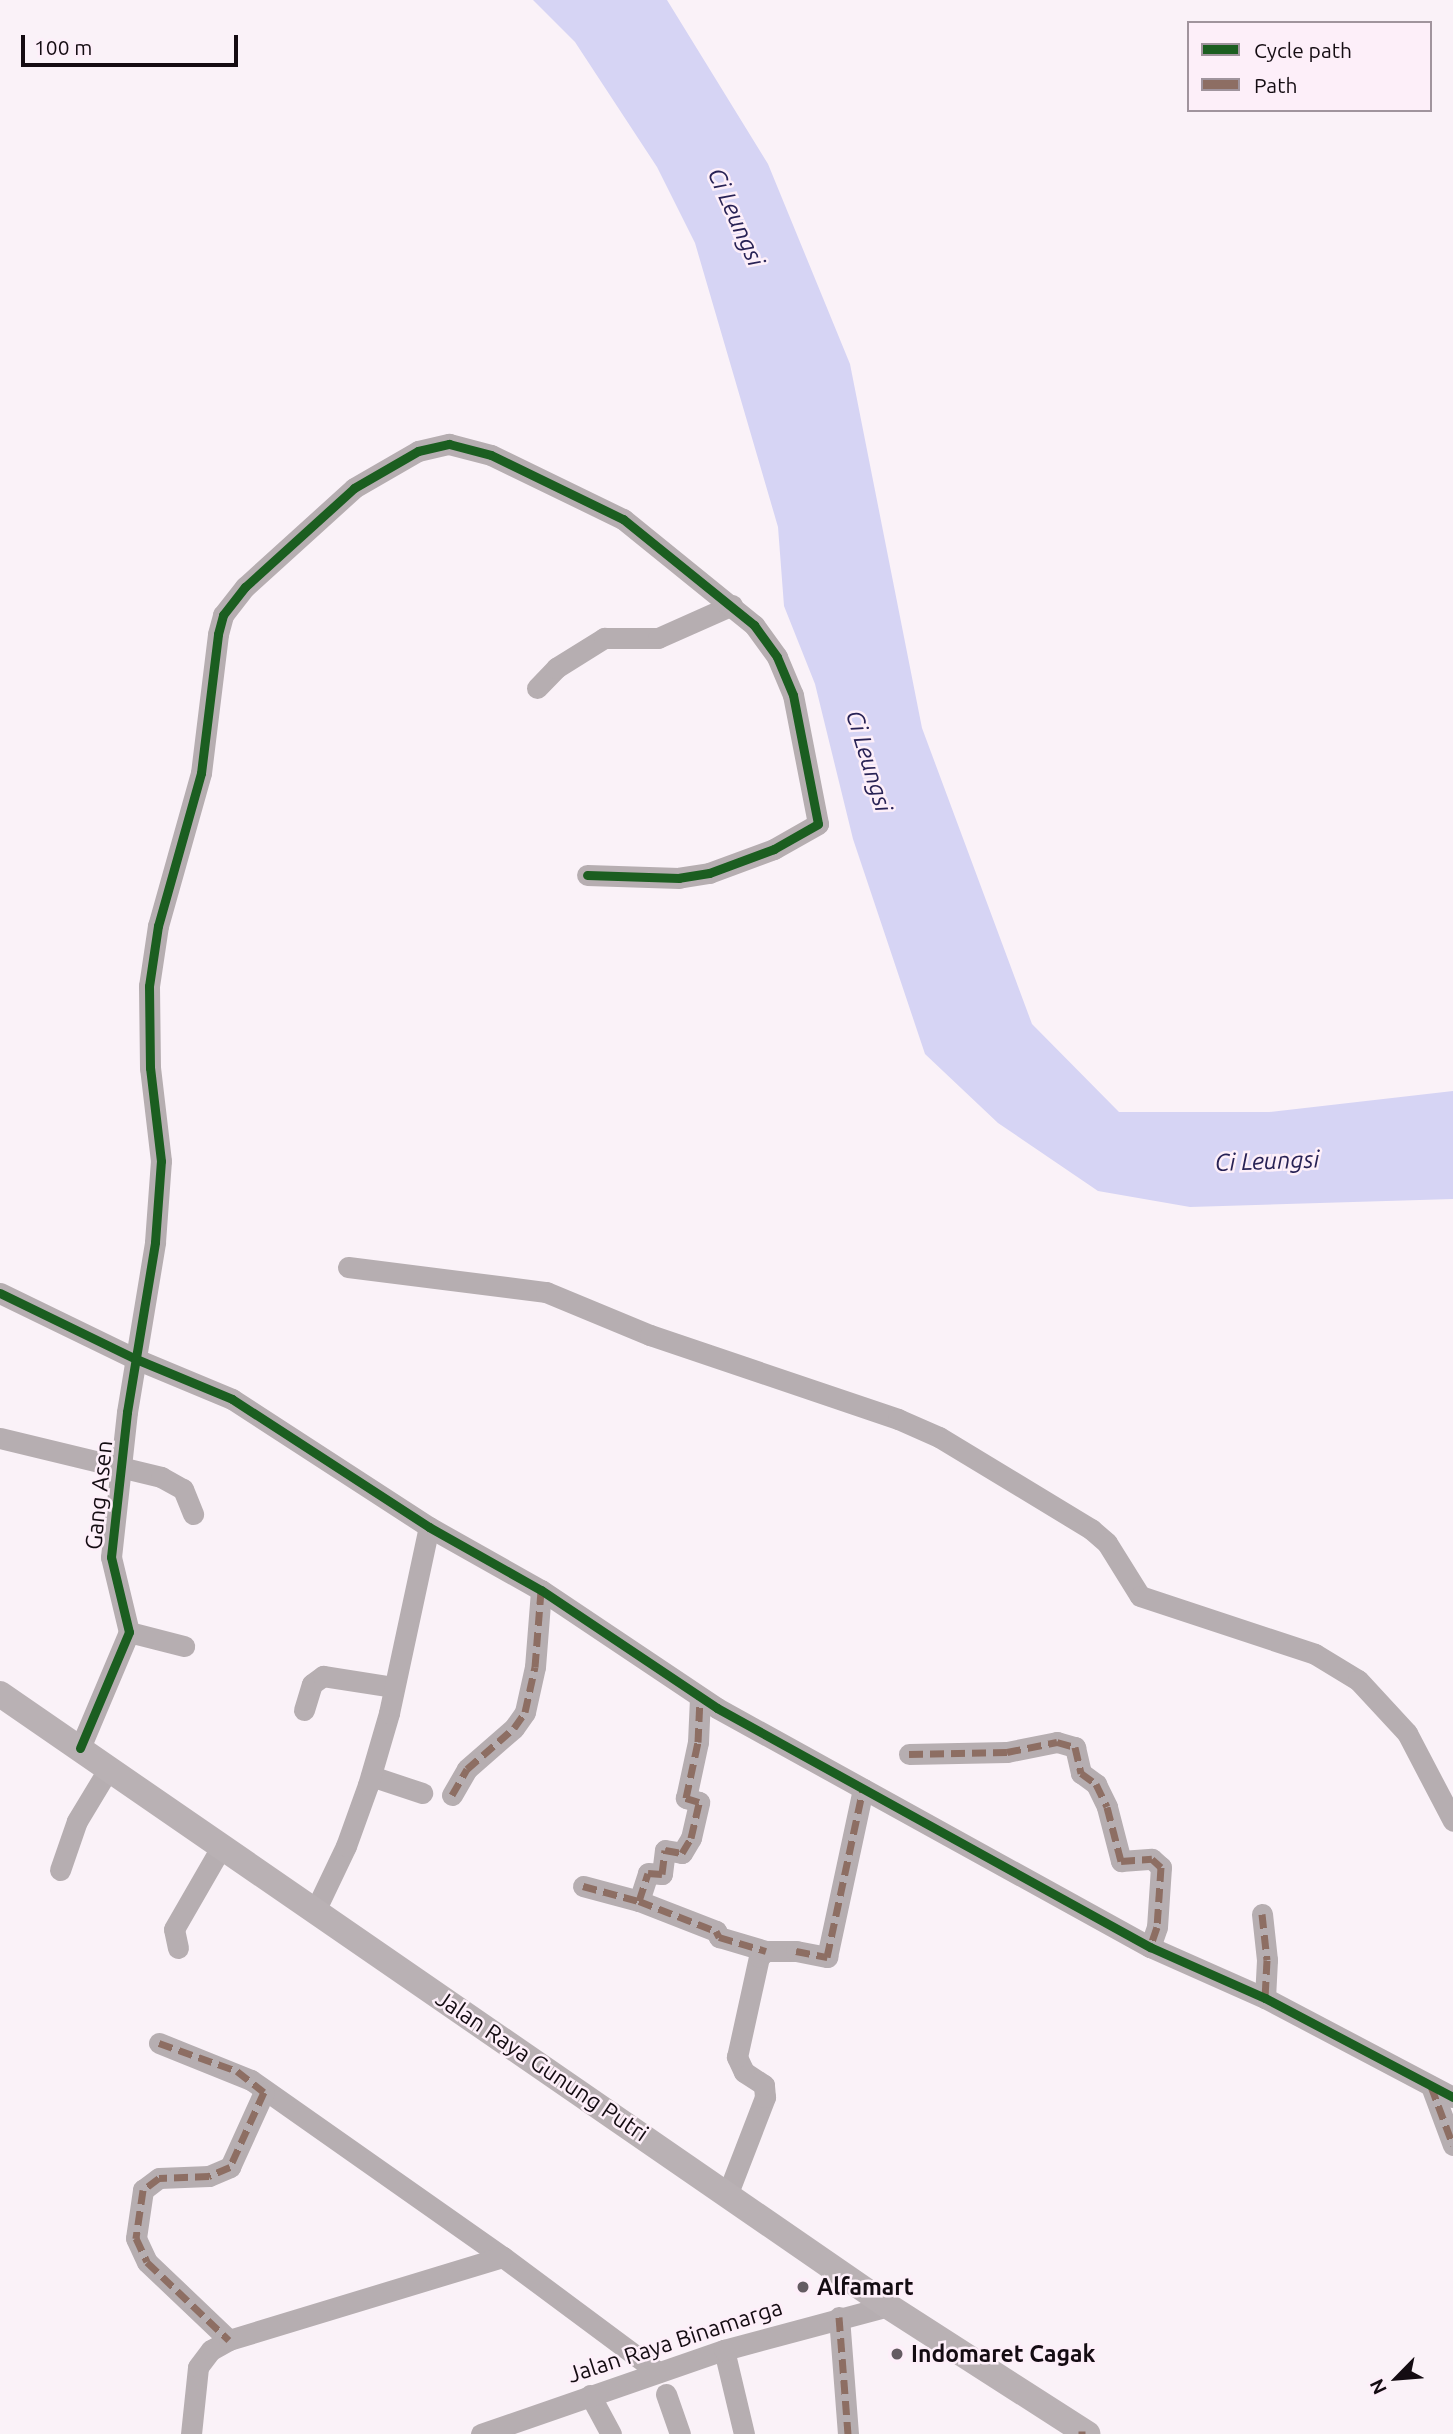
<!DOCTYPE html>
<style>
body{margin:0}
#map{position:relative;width:1453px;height:2434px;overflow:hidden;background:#faf2f8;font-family:Ubuntu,sans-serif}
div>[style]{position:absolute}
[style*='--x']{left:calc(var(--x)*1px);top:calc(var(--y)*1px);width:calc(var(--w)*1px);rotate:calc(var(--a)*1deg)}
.water>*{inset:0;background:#d6d4f4}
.minor>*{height:21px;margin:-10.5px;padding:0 10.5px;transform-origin:10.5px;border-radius:10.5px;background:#b6aeb1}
.major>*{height:26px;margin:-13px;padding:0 13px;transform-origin:13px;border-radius:13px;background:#b9b1b4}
.quiet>*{height:7px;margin-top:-3.5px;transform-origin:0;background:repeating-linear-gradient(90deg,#8d6e63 0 14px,transparent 0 21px)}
.cycleway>*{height:9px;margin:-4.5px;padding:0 4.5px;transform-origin:4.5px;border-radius:4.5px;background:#1b5e20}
.dots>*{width:19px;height:19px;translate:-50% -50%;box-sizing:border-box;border:4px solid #fdeff9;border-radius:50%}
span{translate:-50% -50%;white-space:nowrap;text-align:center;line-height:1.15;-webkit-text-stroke:5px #fdeff9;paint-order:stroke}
.street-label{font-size:23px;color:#140c12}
.poi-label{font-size:23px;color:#140c12;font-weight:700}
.left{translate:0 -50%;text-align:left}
.water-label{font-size:24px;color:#282255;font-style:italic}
.legend{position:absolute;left:1187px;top:21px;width:245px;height:91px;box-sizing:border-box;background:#fdeff9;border:2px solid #a0949d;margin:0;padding:9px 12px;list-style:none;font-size:21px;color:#140c12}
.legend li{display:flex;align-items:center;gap:14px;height:35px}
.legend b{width:35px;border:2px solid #a0949d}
.north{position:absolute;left:1362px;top:2343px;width:70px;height:70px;-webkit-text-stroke:5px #fdeff9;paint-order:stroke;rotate:245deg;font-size:19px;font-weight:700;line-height:28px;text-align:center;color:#140c12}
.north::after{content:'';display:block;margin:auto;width:24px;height:32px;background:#140c12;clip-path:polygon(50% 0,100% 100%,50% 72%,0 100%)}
.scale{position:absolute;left:21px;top:35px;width:217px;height:32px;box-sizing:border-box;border:4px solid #140c12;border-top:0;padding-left:9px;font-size:21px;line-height:24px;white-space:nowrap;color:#140c12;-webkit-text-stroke:5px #fdeff9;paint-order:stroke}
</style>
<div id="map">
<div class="water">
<i style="clip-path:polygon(533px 0,667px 0,768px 164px,850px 364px,922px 728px,1032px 1024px,1119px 1112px,1269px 1112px,1453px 1091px,1453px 1199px,1190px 1207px,1098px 1191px,998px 1123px,925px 1054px,853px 839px,815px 684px,784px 606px,778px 527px,695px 243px,657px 167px,575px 42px)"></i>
</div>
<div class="minor">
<i style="--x:537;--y:688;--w:28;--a:-46"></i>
<i style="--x:556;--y:668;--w:57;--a:-32"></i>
<i style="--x:604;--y:638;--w:54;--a:0"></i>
<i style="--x:658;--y:638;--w:81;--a:-24"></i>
<i style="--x:348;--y:1267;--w:200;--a:7.2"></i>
<i style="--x:546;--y:1292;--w:113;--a:22.5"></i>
<i style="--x:650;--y:1335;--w:262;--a:18.7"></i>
<i style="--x:898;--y:1419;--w:45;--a:23.7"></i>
<i style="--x:939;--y:1437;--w:178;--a:31.2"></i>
<i style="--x:1091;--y:1529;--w:21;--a:41"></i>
<i style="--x:1107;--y:1543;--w:62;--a:58.1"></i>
<i style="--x:1140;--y:1596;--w:184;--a:18.3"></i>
<i style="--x:1315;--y:1654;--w:50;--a:31.2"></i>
<i style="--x:1358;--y:1680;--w:72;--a:47.2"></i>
<i style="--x:1407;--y:1733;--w:99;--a:62.4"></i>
<i style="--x:0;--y:1293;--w:151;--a:25.9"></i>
<i style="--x:136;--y:1359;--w:104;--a:22.6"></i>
<i style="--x:232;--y:1399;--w:235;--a:33"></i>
<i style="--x:429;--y:1527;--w:129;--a:29.4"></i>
<i style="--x:541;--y:1590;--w:212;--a:33.8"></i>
<i style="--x:717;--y:1708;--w:495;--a:28.9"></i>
<i style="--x:1150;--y:1947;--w:126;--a:23.9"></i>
<i style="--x:1265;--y:1998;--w:212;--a:27.8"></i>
<i style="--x:0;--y:1438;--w:166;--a:13.6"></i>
<i style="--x:161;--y:1477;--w:25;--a:29"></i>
<i style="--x:183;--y:1489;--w:27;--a:68"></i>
<i style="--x:129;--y:1632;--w:57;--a:14.3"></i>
<i style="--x:304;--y:1710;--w:27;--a:-73"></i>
<i style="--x:312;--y:1684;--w:14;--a:-36"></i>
<i style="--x:323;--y:1676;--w:72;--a:8.8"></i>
<i style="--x:80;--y:1748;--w:126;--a:-67.1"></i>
<i style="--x:129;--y:1632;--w:77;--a:-103.5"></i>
<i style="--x:111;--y:1557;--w:146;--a:-83.7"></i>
<i style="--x:127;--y:1412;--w:172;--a:-80.6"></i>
<i style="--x:155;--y:1242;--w:81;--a:-85.8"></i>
<i style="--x:161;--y:1161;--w:94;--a:-96.7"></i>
<i style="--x:150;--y:1068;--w:82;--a:-90.7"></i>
<i style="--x:149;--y:986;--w:61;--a:-81.5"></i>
<i style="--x:158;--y:926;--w:159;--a:-74.3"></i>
<i style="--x:201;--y:773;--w:140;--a:-83"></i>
<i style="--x:218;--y:634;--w:20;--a:-75"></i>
<i style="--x:223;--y:615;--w:36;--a:-52"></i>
<i style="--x:245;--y:587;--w:147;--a:-42.2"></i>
<i style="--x:354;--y:488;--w:74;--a:-30"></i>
<i style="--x:418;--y:451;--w:32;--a:-13"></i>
<i style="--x:449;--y:444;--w:43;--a:14.7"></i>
<i style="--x:491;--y:455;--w:147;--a:25.9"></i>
<i style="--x:623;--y:519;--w:169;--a:39"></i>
<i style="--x:754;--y:625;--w:39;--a:54"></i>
<i style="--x:777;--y:657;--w:41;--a:67.2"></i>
<i style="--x:793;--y:695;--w:131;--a:79"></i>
<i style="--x:818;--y:824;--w:51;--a:150.4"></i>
<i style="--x:774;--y:849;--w:69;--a:159.7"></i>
<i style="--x:709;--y:873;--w:30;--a:171"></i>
<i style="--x:679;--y:878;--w:92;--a:-178.1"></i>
<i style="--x:909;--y:1754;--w:98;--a:-1.2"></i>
<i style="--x:1007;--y:1752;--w:51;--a:-11.3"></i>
<i style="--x:1057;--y:1742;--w:19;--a:16"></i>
<i style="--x:1075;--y:1747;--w:27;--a:77"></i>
<i style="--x:1081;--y:1773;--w:19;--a:36"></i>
<i style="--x:1096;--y:1784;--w:25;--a:64"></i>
<i style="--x:1107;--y:1807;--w:56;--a:75.5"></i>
<i style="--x:1121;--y:1861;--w:31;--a:-4"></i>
<i style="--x:1152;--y:1859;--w:12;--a:42"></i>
<i style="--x:1161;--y:1867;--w:60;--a:93.8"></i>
<i style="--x:1157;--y:1927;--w:21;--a:109"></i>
<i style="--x:371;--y:1776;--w:54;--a:18.4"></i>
<i style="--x:452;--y:1795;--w:30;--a:-60"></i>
<i style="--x:467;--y:1769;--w:62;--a:-41.1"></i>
<i style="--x:514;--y:1728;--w:19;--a:-55"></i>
<i style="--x:525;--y:1712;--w:46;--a:-77.5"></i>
<i style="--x:535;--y:1667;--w:77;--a:-85.5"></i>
<i style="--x:60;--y:1870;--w:52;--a:-70.9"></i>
<i style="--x:77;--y:1821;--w:62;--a:-58.9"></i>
<i style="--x:583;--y:1886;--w:58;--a:15"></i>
<i style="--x:639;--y:1901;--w:29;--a:-72"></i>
<i style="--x:648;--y:1873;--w:14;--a:4"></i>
<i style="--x:662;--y:1874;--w:24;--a:-83"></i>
<i style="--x:665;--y:1850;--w:17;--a:10"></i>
<i style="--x:682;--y:1853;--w:17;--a:-59"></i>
<i style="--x:691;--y:1838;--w:37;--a:-77"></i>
<i style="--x:699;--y:1802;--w:14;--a:-163"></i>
<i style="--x:686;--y:1798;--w:57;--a:-77.9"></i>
<i style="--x:698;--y:1742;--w:44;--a:-87.4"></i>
<i style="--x:639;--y:1901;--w:83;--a:21.3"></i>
<i style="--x:716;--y:1931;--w:7;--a:63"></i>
<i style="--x:719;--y:1937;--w:49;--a:16.6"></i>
<i style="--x:315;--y:1911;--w:72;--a:-64.5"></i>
<i style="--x:346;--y:1846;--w:65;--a:-70.2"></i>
<i style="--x:368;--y:1785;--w:75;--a:-73.7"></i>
<i style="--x:389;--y:1713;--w:190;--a:-77.9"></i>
<i style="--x:1262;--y:1914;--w:46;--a:83.8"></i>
<i style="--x:1267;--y:1960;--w:38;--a:93"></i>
<i style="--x:178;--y:1948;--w:19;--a:-102"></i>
<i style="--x:174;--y:1929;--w:96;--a:-60"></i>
<i style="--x:159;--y:2043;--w:99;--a:21.9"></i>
<i style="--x:251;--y:2080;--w:308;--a:35.1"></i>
<i style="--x:503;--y:2257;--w:193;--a:36.6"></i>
<i style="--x:1431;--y:2086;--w:63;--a:69.6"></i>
<i style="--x:728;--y:2193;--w:103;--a:-68.9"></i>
<i style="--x:765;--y:2097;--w:12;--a:-95"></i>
<i style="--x:764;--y:2085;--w:24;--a:-147"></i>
<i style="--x:744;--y:2072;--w:17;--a:-115"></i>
<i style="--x:737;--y:2057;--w:102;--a:-77.6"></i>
<i style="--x:759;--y:1957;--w:9;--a:-41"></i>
<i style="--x:766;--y:1951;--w:30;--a:0"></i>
<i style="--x:796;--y:1951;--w:32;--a:11"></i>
<i style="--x:827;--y:1957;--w:172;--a:-77.9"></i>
<i style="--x:839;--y:2317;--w:117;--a:85.6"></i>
<i style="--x:229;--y:2340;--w:113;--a:-136.4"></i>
<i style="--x:147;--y:2262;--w:26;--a:-115"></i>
<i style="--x:136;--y:2238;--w:49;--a:-81.7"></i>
<i style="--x:143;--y:2190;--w:20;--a:-37"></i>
<i style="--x:159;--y:2178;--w:50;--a:-2.3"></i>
<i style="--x:209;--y:2176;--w:23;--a:-23"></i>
<i style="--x:230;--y:2167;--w:82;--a:-65.6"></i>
<i style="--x:724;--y:2350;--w:86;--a:76.6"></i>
<i style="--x:666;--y:2394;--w:42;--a:70.7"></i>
<i style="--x:590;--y:2395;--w:44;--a:61.7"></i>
<i style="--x:191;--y:2434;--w:67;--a:-84"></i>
<i style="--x:198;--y:2367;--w:21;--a:-53"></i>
<i style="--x:211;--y:2350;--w:21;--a:-29"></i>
<i style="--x:229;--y:2340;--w:286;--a:-16.9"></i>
<i style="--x:481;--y:2434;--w:257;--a:-19.1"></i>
<i style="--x:724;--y:2350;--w:170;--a:-15"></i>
</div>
<div class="major">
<i style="--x:0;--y:1694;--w:1078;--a:34.57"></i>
<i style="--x:888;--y:2306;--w:237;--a:32.7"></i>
</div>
<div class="quiet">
<i style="--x:909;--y:1754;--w:98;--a:-1.2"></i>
<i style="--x:1007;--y:1752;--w:51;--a:-11.3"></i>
<i style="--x:1057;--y:1742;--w:19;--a:16"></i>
<i style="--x:1075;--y:1747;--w:27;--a:77"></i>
<i style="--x:1081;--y:1773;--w:19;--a:36"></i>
<i style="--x:1096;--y:1784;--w:25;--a:64"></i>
<i style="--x:1107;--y:1807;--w:56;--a:75.5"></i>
<i style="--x:1121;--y:1861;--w:31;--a:-4"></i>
<i style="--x:1152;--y:1859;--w:12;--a:42"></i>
<i style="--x:1161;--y:1867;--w:60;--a:93.8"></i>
<i style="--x:1157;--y:1927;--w:21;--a:109"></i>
<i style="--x:452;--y:1795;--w:30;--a:-60"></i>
<i style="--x:467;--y:1769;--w:62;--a:-41.1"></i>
<i style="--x:514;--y:1728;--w:19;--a:-55"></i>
<i style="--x:525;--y:1712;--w:46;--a:-77.5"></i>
<i style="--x:535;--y:1667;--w:77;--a:-85.5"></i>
<i style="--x:583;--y:1886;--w:58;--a:15"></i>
<i style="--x:639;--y:1901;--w:29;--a:-72"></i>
<i style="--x:648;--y:1873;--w:14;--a:4"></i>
<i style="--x:662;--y:1874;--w:24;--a:-83"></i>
<i style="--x:665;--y:1850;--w:17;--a:10"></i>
<i style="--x:682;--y:1853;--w:17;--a:-59"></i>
<i style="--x:691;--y:1838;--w:37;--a:-77"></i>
<i style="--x:699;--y:1802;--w:14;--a:-163"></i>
<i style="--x:686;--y:1798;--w:57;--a:-77.9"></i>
<i style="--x:698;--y:1742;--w:44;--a:-87.4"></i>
<i style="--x:639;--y:1901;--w:83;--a:21.3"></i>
<i style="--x:716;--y:1931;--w:7;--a:63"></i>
<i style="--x:719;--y:1937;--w:49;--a:16.6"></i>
<i style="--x:1262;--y:1914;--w:46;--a:83.8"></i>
<i style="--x:1267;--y:1960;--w:38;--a:93"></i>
<i style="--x:796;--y:1951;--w:32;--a:11"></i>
<i style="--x:827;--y:1957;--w:172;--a:-77.9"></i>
<i style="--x:159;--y:2043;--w:83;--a:19.7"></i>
<i style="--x:237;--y:2071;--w:34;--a:38"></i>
<i style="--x:264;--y:2092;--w:82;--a:114.4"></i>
<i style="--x:230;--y:2167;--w:23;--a:157"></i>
<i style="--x:209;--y:2176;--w:50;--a:177.7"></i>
<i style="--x:159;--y:2178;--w:20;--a:143"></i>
<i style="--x:143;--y:2190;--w:49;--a:98.3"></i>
<i style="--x:136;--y:2238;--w:26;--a:65"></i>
<i style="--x:147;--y:2262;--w:113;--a:43.6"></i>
<i style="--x:1431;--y:2086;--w:63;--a:69.6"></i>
<i style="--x:839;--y:2317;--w:117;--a:85.6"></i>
<i style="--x:1082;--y:2434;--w:3;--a:-90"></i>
</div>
<div class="cycleway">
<i style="--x:0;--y:1293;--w:151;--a:25.9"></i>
<i style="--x:136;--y:1359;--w:104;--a:22.6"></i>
<i style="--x:232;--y:1399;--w:235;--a:33"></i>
<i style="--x:429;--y:1527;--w:129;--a:29.4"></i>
<i style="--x:541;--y:1590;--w:212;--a:33.8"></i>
<i style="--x:717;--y:1708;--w:495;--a:28.9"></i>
<i style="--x:1150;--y:1947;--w:126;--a:23.9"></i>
<i style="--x:1265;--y:1998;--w:212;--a:27.8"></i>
<i style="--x:80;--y:1748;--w:126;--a:-67.1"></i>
<i style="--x:129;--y:1632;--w:77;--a:-103.5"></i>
<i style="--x:111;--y:1557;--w:146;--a:-83.7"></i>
<i style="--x:127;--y:1412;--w:172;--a:-80.6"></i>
<i style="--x:155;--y:1242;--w:81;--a:-85.8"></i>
<i style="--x:161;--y:1161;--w:94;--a:-96.7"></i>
<i style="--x:150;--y:1068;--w:82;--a:-90.7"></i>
<i style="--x:149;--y:986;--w:61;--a:-81.5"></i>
<i style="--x:158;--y:926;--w:159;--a:-74.3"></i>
<i style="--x:201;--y:773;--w:140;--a:-83"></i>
<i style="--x:218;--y:634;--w:20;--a:-75"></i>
<i style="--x:223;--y:615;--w:36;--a:-52"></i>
<i style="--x:245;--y:587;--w:147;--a:-42.2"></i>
<i style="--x:354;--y:488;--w:74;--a:-30"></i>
<i style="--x:418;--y:451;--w:32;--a:-13"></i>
<i style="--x:449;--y:444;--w:43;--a:14.7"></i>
<i style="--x:491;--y:455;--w:147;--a:25.9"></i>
<i style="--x:623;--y:519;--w:169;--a:39"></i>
<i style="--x:754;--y:625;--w:39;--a:54"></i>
<i style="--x:777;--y:657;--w:41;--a:67.2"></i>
<i style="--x:793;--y:695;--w:131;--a:79"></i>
<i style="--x:818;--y:824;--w:51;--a:150.4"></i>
<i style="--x:774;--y:849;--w:69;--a:159.7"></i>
<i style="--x:709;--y:873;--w:30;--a:171"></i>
<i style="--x:679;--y:878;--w:92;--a:-178.1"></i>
</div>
<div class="dots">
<i style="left:803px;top:2287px;background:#645c62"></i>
<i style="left:897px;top:2354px;background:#645c62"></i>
</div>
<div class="street-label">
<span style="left:99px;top:1495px;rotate:-84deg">Gang Asen</span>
<span style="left:542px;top:2066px;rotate:34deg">Jalan Raya Gunung Putri</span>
<span style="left:675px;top:2341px;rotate:-18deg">Jalan Raya Binamarga</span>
</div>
<div class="poi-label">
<span class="left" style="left:817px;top:2287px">Alfamart</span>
<span class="left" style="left:911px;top:2354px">Indomaret Cagak</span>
</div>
<div class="water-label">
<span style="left:736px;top:217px;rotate:66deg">Ci Leungsi</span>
<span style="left:869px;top:761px;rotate:73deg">Ci Leungsi</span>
<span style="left:1267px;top:1161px;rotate:-2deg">Ci Leungsi</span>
</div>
<ul class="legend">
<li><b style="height:9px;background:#1b5e20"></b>Cycle path</li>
<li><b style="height:9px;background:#8d6e63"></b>Path</li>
</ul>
<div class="north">N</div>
<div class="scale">100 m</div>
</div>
